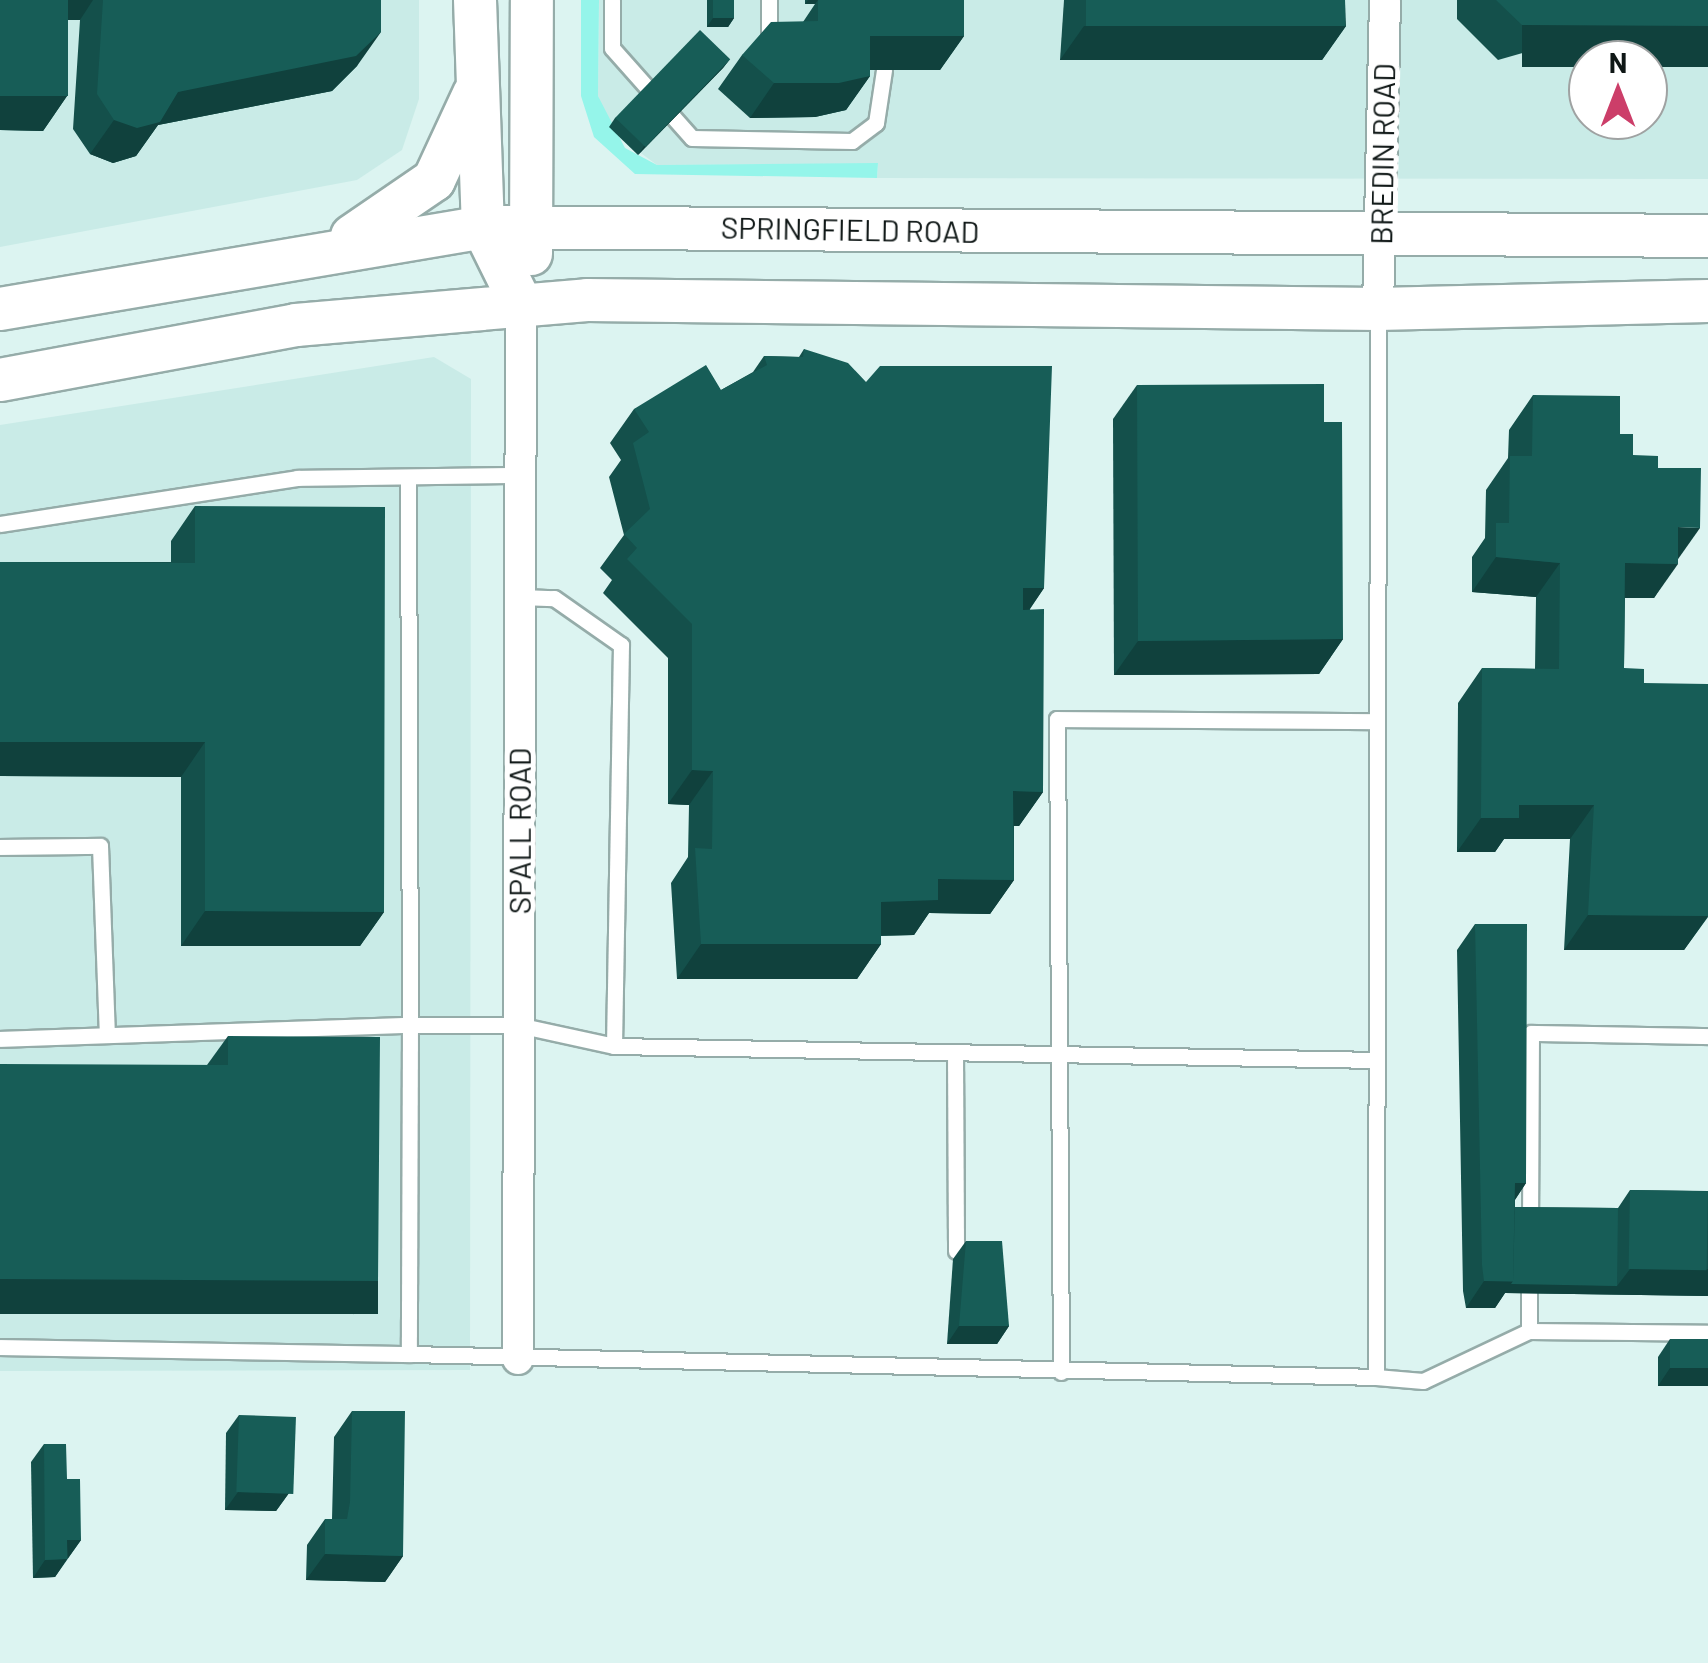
<!DOCTYPE html>
<html>
<head>
<meta charset="utf-8">
<style>
	body { margin:0 }
	#map { position:relative; width:1708px; height:1663px; overflow:hidden; background:#dcf4f1; font-family:Barlow,sans-serif }
	div>[style] { position:absolute }
	[style*='--x'] { left:calc(var(--x)*1px); top:calc(var(--y)*1px); width:calc(var(--w)*1px); rotate:calc(var(--a)*1deg) }
	.built>* { inset:0; background:#c9ebe7 }
	.green>* { inset:0; background:#95f5ea }
	.roads { filter:drop-shadow(2px 0 #95aca9) drop-shadow(-2px 0 #95aca9) drop-shadow(0 2px #95aca9) drop-shadow(0 -2px #95aca9) }
	.lane>* { height:15px; margin:-7.5px; padding:0 7.5px; transform-origin:7.5px; border-radius:7.5px; background:#fff }
	.street>* { height:30px; margin:-15px; padding:0 15px; transform-origin:15px; border-radius:15px; background:#fff }
	.secondary>* { height:42px; margin:-21px; padding:0 21px; transform-origin:21px; border-radius:21px; background:#fff }
	.wall>* { inset:0; background:#14504b }
	.shaded-wall>* { inset:0; background:#10413d; transform-origin:0 0 }
	.building>* { inset:0; background:#175d57; transform-origin:0 0 }
	span { translate:-50% -50%; white-space:nowrap; text-align:center; line-height:1.15; -webkit-text-stroke:10px #fff; paint-order:stroke }
	.street-label { font-size:30px; color:#0f1716 }
	.north { position:absolute; left:1568px; top:40px; width:100px; height:100px; box-sizing:border-box; background:#fff; border:2px solid #9fa2a2; border-radius:50%; rotate:0deg; font-size:28px; font-weight:700; line-height:40px; text-align:center; color:#0f1716 }
	.north::after { content:''; display:block; margin:auto; width:35px; height:45px; background:#cc3e69; clip-path:polygon(50% 0,100% 100%,50% 72%,0 100%) }
</style>
</head>
<body>
<div id="map">
	<div class="built">
		<i style="clip-path:polygon(0 0,419px 0,419px 99px,402px 150px,357px 180px,0 247px)"></i>
		<i style="clip-path:polygon(evenodd,599px 0,1708px 0,1708px 179px,877px 178px,878px 164px,657px 165px,607px 128px,598px 96px,599px 0,1588px 60px,1648px 60px,1648px 120px,1588px 120px,1588px 60px)"></i>
		<i style="clip-path:polygon(434px 357px,471px 379px,470px 1370px,0 1371px,0 425px)"></i>
	</div>
	<div class="green">
		<i style="clip-path:polygon(581px 0,599px 0,598px 96px,625px 148px,657px 165px,878px 163px,877px 178px,635px 174px,594px 137px,581px 96px)"></i>
	</div>
	<div class="roads">
		<div class="lane">
			<i style="--x:612;--y:0;--w:48;--a:90"></i>
			<i style="--x:612;--y:48;--w:120;--a:48.4"></i>
			<i style="--x:692;--y:138;--w:160;--a:1.1"></i>
			<i style="--x:852;--y:141;--w:30;--a:-37"></i>
			<i style="--x:876;--y:123;--w:54;--a:-81.4"></i>
			<i style="--x:769;--y:37;--w:37;--a:-90"></i>
			<i style="--x:408;--y:477;--w:548;--a:89.79"></i>
			<i style="--x:410;--y:1025;--w:108;--a:0"></i>
			<i style="--x:518;--y:1025;--w:98;--a:12.3"></i>
			<i style="--x:614;--y:1046;--w:763;--a:1.05"></i>
			<i style="--x:0;--y:524;--w:301;--a:-8.8"></i>
			<i style="--x:297;--y:478;--w:223;--a:-0.8"></i>
			<i style="--x:520;--y:597;--w:34;--a:2"></i>
			<i style="--x:554;--y:598;--w:82;--a:35"></i>
			<i style="--x:621;--y:645;--w:401;--a:91"></i>
			<i style="--x:0;--y:847;--w:100;--a:-0.6"></i>
			<i style="--x:100;--y:846;--w:189;--a:87.9"></i>
			<i style="--x:0;--y:1039;--w:410;--a:-2"></i>
			<i style="--x:410;--y:1025;--w:329;--a:90.2"></i>
			<i style="--x:409;--y:1354;--w:967;--a:1.36"></i>
			<i style="--x:1376;--y:1377;--w:1064;--a:-89.89"></i>
			<i style="--x:955;--y:1052;--w:199;--a:89.7"></i>
			<i style="--x:1530;--y:1226;--w:193;--a:-89.7"></i>
			<i style="--x:1531;--y:1033;--w:177;--a:1"></i>
			<i style="--x:1529;--y:1331;--w:57;--a:-90"></i>
			<i style="--x:0;--y:1347;--w:409;--a:1"></i>
			<i style="--x:1061;--y:1372;--w:653;--a:-90.35"></i>
			<i style="--x:1057;--y:719;--w:319;--a:0.4"></i>
			<i style="--x:1376;--y:1377;--w:47;--a:4.9"></i>
			<i style="--x:1423;--y:1381;--w:117;--a:-25.3"></i>
			<i style="--x:1529;--y:1331;--w:179;--a:0.6"></i>
		</div>
		<div class="street">
			<i style="--x:1378;--y:309;--w:309;--a:-88.7"></i>
			<i style="--x:518;--y:1359;--w:1055;--a:-89.84"></i>
		</div>
		<div class="secondary">
			<i style="--x:475;--y:0;--w:227;--a:88"></i>
			<i style="--x:483;--y:227;--w:86;--a:63.7"></i>
			<i style="--x:352;--y:236;--w:99;--a:-34.3"></i>
			<i style="--x:434;--y:180;--w:95;--a:-65.1"></i>
			<i style="--x:531;--y:254;--w:254;--a:-89.8"></i>
			<i style="--x:0;--y:309;--w:490;--a:-9.6"></i>
			<i style="--x:483;--y:227;--w:1225;--a:0.42"></i>
			<i style="--x:0;--y:380;--w:301;--a:-10.5"></i>
			<i style="--x:296;--y:325;--w:292;--a:-4.9"></i>
			<i style="--x:587;--y:300;--w:791;--a:0.65"></i>
			<i style="--x:1378;--y:309;--w:330;--a:-1.4"></i>
		</div>
	</div>
	<div class="wall">
		<i style="clip-path:polygon(0 0,381px 0,357px 66px,332px 91px,158px 125px,136px 156px,113px 163px,90px 154px,73px 129px,80px 20px,68px 20px,67px 96px,43px 131px,0 130px)"></i>
		<i style="clip-path:polygon(707px 0,734px 0,734px 18px,728px 27px,707px 27px)"></i>
		<i style="clip-path:polygon(805px 0,964px 0,964px 36px,940px 70px,870px 70px,870px 76px,846px 110px,815px 117px,750px 118px,718px 89px,742px 55px,803px 22px,815px 4px,805px 4px)"></i>
		<i style="clip-path:polygon(1064px 0,1345px 0,1346px 26px,1322px 60px,1060px 60px)"></i>
		<i style="clip-path:polygon(1457px 0,1708px 0,1498px 60px,1457px 19px)"></i>
		<i style="clip-path:polygon(730px 59px,723px 68px,638px 155px,609px 127px,615px 118px)"></i>
		<i style="clip-path:polygon(804px 349px,1044px 588px,1030px 609px,1043px 792px,1019px 826px,1014px 826px,1014px 880px,990px 914px,929px 913px,914px 935px,881px 936px,881px 944px,857px 979px,677px 979px,671px 883px,688px 857px,689px 805px,668px 804px,668px 658px,603px 593px,612px 580px,600px 568px,624px 535px,609px 477px,621px 460px,610px 443px,634px 409px,721px 390px,753px 372px,764px 356px,799px 357px)"></i>
		<i style="clip-path:polygon(1137px 385px,1324px 422px,1343px 639px,1319px 674px,1114px 675px,1113px 419px)"></i>
		<i style="clip-path:polygon(1533px 395px,1620px 434px,1633px 455px,1658px 468px,1678px 560px,1654px 598px,1625px 598px,1624px 668px,1644px 683px,1708px 917px,1684px 950px,1564px 950px,1570px 839px,1504px 839px,1495px 852px,1457px 852px,1458px 703px,1482px 668px,1535px 669px,1536px 597px,1472px 592px,1472px 557px,1485px 538px,1486px 490px,1508px 458px,1509px 430px)"></i>
		<i style="clip-path:polygon(195px 506px,384px 912px,360px 946px,181px 946px,181px 777px,0 776px,0 562px,171px 562px,171px 541px)"></i>
		<i style="clip-path:polygon(1475px 924px,1526px 1183px,1515px 1200px,1515px 1207px,1618px 1208px,1630px 1190px,1708px 1191px,1708px 1296px,1505px 1293px,1495px 1308px,1466px 1308px,1463px 1291px,1457px 950px)"></i>
		<i style="clip-path:polygon(228px 1036px,354px 1315px,207px 1065px)"></i>
		<i style="clip-path:polygon(966px 1241px,1009px 1326px,997px 1344px,947px 1344px,953px 1259px)"></i>
		<i style="clip-path:polygon(1670px 1339px,1708px 1386px,1658px 1386px,1658px 1357px)"></i>
		<i style="clip-path:polygon(352px 1411px,403px 1556px,385px 1582px,306px 1580px,307px 1545px,325px 1519px,332px 1519px,334px 1437px)"></i>
		<i style="clip-path:polygon(239px 1415px,289px 1493px,276px 1511px,225px 1510px,226px 1433px)"></i>
		<i style="clip-path:polygon(44px 1444px,67px 1479px,81px 1540px,55px 1577px,33px 1578px,31px 1462px)"></i>
	</div>
	<div class="shaded-wall">
		<i style="clip-path:polygon(58px 0,93px 0,80px 20px,44px 20px)"></i>
		<i style="clip-path:polygon(808px 0,829px 0,818px 0,815px 4px,805px 4px)"></i>
		<i style="clip-path:polygon(713px 18px,734px 18px,728px 27px,707px 27px)"></i>
		<i style="left:1522px;top:25px;width:186px;height:42px"></i>
		<i style="clip-path:polygon(1084px 26px,1346px 26px,1322px 60px,1060px 60px)"></i>
		<i style="clip-path:polygon(381px 32px,357px 66px,332px 91px,158px 125px,136px 156px,113px 163px,90px 154px,114px 120px,178px 92px)"></i>
		<i style="clip-path:polygon(870px 36px,964px 36px,940px 70px,846px 70px)"></i>
		<i style="clip-path:polygon(730px 59px,723px 68px,638px 155px,644px 146px)"></i>
		<i style="clip-path:polygon(870px 76px,846px 110px,815px 117px,750px 118px,774px 83px)"></i>
		<i style="clip-path:polygon(0 96px,67px 96px,43px 131px,0 130px)"></i>
		<i style="clip-path:polygon(1678px 527px,1700px 528px,1676px 562px)"></i>
		<i style="clip-path:polygon(1496px 557px,1560px 563px,1536px 597px,1472px 592px)"></i>
		<i style="clip-path:polygon(1625px 563px,1678px 564px,1654px 598px,1601px 598px)"></i>
		<i style="clip-path:polygon(1023px 588px,1044px 588px,1020px 623px)"></i>
		<i style="clip-path:polygon(1343px 639px,1319px 674px,1114px 675px,1138px 641px)"></i>
		<i style="clip-path:polygon(0 742px,205px 742px,181px 777px,0 776px)"></i>
		<i style="clip-path:polygon(692px 770px,713px 771px,689px 805px,668px 804px)"></i>
		<i style="clip-path:polygon(1013px 791px,1043px 792px,1019px 826px,989px 825px)"></i>
		<i style="clip-path:polygon(1519px 805px,1594px 805px,1570px 839px,1504px 839px,1495px 852px,1457px 852px,1481px 818px)"></i>
		<i style="clip-path:polygon(938px 879px,1014px 880px,990px 914px,929px 913px,914px 935px,857px 936px,881px 902px)"></i>
		<i style="clip-path:polygon(205px 911px,384px 912px,360px 946px,181px 946px)"></i>
		<i style="clip-path:polygon(1588px 915px,1708px 916px,1684px 950px,1564px 950px)"></i>
		<i style="clip-path:polygon(701px 944px,881px 944px,857px 979px,677px 979px)"></i>
		<i style="clip-path:polygon(1515px 1183px,1526px 1183px,1508px 1210px)"></i>
		<i style="clip-path:polygon(1630px 1269px,1708px 1269px,1708px 1296px,1505px 1293px,1495px 1308px,1466px 1308px,1484px 1281px,1617px 1286px)"></i>
		<i style="left:0;top:1279px;width:378px;height:35px"></i>
		<i style="clip-path:polygon(959px 1326px,1009px 1326px,997px 1344px,947px 1344px)"></i>
		<i style="clip-path:polygon(1670px 1368px,1708px 1368px,1708px 1386px,1658px 1386px)"></i>
		<i style="clip-path:polygon(238px 1492px,289px 1493px,276px 1511px,225px 1510px)"></i>
		<i style="clip-path:polygon(67px 1540px,81px 1540px,68px 1558px)"></i>
		<i style="clip-path:polygon(325px 1554px,403px 1556px,385px 1582px,306px 1580px)"></i>
		<i style="clip-path:polygon(67px 1559px,55px 1577px,33px 1578px,45px 1560px)"></i>
	</div>
	<div class="building">
		<i style="left:0;top:0;width:68px;height:96px"></i>
		<i style="clip-path:polygon(103px 0,381px 0,381px 32px,356px 56px,178px 92px,160px 122px,137px 128px,114px 120px,97px 94px)"></i>
		<i style="left:713px;top:0;width:21px;height:18px"></i>
		<i style="clip-path:polygon(818px 0,964px 0,964px 36px,870px 36px,870px 76px,839px 83px,774px 83px,742px 55px,771px 22px,818px 21px)"></i>
		<i style="left:1086px;top:0;width:259px;height:26px"></i>
		<i style="clip-path:polygon(1496px 0,1708px 0,1708px 26px,1522px 25px)"></i>
		<i style="left:700px;top:30px;width:42px;height:122px;rotate:44deg"></i>
		<i style="clip-path:polygon(804px 349px,848px 363px,866px 382px,880px 366px,1052px 366px,1044px 588px,1023px 588px,1023px 610px,1044px 609px,1043px 792px,1013px 791px,1014px 880px,938px 879px,938px 900px,881px 902px,881px 944px,701px 944px,695px 848px,712px 849px,713px 771px,692px 770px,692px 624px,627px 559px,637px 548px,624px 534px,650px 509px,633px 443px,649px 432px,634px 409px,706px 365px,721px 390px,767px 365px,764px 356px,803px 357px)"></i>
		<i style="clip-path:polygon(1324px 384px,1324px 422px,1342px 422px,1343px 639px,1138px 641px,1137px 385px)"></i>
		<i style="clip-path:polygon(1533px 395px,1620px 396px,1620px 434px,1633px 434px,1633px 455px,1658px 456px,1658px 468px,1701px 468px,1700px 528px,1678px 527px,1678px 564px,1625px 563px,1624px 668px,1644px 669px,1644px 683px,1708px 684px,1708px 916px,1588px 915px,1594px 805px,1519px 805px,1519px 818px,1481px 818px,1482px 668px,1559px 669px,1560px 563px,1496px 557px,1496px 523px,1509px 523px,1510px 456px,1532px 456px)"></i>
		<i style="clip-path:polygon(195px 506px,385px 507px,384px 912px,205px 911px,205px 742px,0 742px,0 562px,195px 563px)"></i>
		<i style="clip-path:polygon(1475px 924px,1527px 924px,1526px 1183px,1515px 1183px,1513px 1281px,1484px 1281px,1482px 1265px)"></i>
		<i style="clip-path:polygon(228px 1036px,380px 1037px,378px 1281px,0 1279px,0 1064px,228px 1065px)"></i>
		<i style="left:1630px;top:1190px;width:78px;height:79px;rotate:1deg"></i>
		<i style="clip-path:polygon(1515px 1207px,1618px 1208px,1617px 1286px,1511px 1284px,1513px 1281px)"></i>
		<i style="clip-path:polygon(966px 1241px,1002px 1241px,1009px 1326px,959px 1326px)"></i>
		<i style="left:1670px;top:1339px;width:38px;height:29px"></i>
		<i style="clip-path:polygon(352px 1411px,405px 1411px,403px 1556px,325px 1554px,325px 1519px,347px 1519px,350px 1502px)"></i>
		<i style="left:239px;top:1415px;width:57px;height:77px;rotate:2deg"></i>
		<i style="clip-path:polygon(44px 1444px,66px 1444px,67px 1479px,80px 1479px,81px 1540px,67px 1540px,67px 1559px,45px 1560px)"></i>
	</div>
	<div class="street-label">
		<span style="left:1382px;top:154px;rotate:-89deg">BREDIN ROAD</span>
		<span style="left:850px;top:229px;rotate:1deg">SPRINGFIELD ROAD</span>
		<span style="left:519px;top:831px;rotate:-90deg">SPALL ROAD</span>
	</div>
	<div class="north">N</div>
</div>
</body>
</html>
